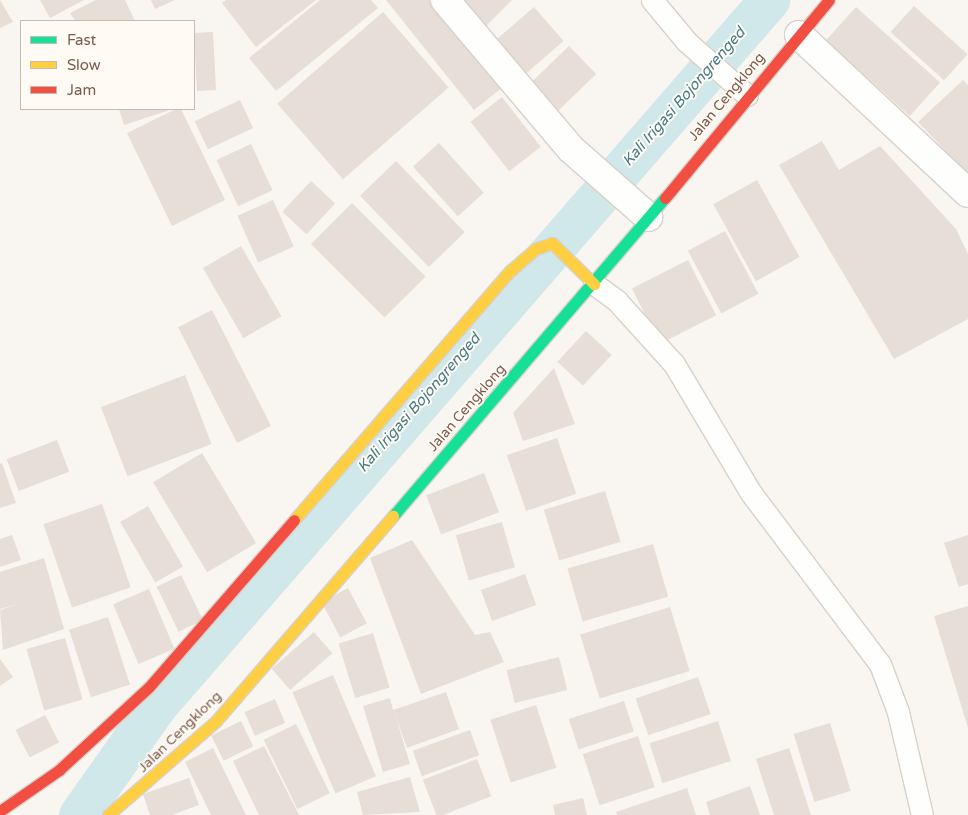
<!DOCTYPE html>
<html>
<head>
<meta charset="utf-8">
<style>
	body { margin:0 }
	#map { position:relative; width:968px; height:815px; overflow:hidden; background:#f9f5f0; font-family:"Varela Round",sans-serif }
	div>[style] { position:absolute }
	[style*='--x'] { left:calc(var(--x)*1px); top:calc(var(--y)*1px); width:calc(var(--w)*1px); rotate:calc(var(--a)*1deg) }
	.canal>* { height:41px; margin:-20.5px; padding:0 20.5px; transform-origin:20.5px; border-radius:20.5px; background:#d0e8ea }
	.building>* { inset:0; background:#e6ded7; transform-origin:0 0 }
	.roads { filter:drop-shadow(1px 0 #d7d1cb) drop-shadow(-1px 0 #d7d1cb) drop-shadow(0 1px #d7d1cb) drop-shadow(0 -1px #d7d1cb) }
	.lane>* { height:21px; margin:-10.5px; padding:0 10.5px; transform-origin:10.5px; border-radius:10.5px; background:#fefefd }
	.street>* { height:28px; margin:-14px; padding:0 14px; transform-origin:14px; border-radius:14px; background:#fefefd }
	.fast>* { height:11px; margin:-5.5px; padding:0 5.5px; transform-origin:5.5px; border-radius:5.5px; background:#16e098 }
	.slow>* { height:11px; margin:-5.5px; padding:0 5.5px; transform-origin:5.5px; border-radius:5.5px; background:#ffcf43 }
	.jam>* { height:11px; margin:-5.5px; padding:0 5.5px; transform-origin:5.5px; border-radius:5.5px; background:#f24e42 }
	span { translate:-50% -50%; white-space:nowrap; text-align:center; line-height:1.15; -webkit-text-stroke:4px #fffaf3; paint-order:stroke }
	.street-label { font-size:14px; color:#7a5c4d }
	.water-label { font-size:15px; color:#437c86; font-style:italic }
	.legend { position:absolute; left:20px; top:20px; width:175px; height:90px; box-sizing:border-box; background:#fffaf3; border:1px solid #cabbb1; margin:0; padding:6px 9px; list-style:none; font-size:15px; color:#7a5c4d }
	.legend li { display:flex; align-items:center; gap:10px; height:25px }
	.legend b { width:25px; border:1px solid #cabbb1 }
</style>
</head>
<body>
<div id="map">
	<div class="canal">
		<i style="--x:79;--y:815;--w:135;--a:-54.7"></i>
		<i style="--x:157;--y:705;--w:934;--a:-49.04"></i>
	</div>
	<div class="building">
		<i style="clip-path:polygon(0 0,13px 22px,0 28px)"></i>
		<i style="clip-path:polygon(40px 0,84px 0,50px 18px)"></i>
		<i style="clip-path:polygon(96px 0,125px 0,135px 21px,75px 21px,70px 13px)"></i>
		<i style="clip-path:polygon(151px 0,175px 0,155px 9px)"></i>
		<i style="clip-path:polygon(226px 0,316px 0,256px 47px,222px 3px)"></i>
		<i style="clip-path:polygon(320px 0,371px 0,378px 8px,276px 91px,249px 58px)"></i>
		<i style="clip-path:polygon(386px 0,433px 0,503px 87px,474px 110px)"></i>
		<i style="clip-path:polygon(464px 0,512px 0,482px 30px,459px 6px)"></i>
		<i style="left:914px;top:6px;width:72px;height:35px;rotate:42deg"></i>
		<i style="left:534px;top:7px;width:45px;height:52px;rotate:49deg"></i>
		<i style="left:856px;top:7px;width:113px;height:45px;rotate:42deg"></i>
		<i style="left:383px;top:12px;width:100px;height:140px;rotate:49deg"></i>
		<i style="left:213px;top:32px;width:58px;height:19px;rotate:87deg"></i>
		<i style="left:569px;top:46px;width:39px;height:52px;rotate:46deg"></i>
		<i style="clip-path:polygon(963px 80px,968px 85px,968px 174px,918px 122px)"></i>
		<i style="left:502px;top:97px;width:63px;height:40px;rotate:52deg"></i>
		<i style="left:240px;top:100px;width:31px;height:50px;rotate:65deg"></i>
		<i style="clip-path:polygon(119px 109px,173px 109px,124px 125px)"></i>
		<i style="clip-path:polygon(176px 109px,181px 109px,225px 200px,172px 226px,127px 133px)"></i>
		<i style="clip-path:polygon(822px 141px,839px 170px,880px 146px,956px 229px,968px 254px,968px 319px,894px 359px,779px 165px)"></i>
		<i style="left:439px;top:143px;width:67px;height:35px;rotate:48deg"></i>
		<i style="left:251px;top:144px;width:51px;height:38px;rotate:65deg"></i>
		<i style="left:396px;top:161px;width:99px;height:50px;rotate:46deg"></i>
		<i style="left:757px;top:180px;width:88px;height:50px;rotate:61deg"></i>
		<i style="left:311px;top:181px;width:33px;height:42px;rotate:43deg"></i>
		<i style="left:273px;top:200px;width:51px;height:39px;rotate:66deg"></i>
		<i style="left:352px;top:203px;width:104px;height:58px;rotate:45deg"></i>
		<i style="left:725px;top:231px;width:71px;height:42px;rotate:62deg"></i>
		<i style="left:241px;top:246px;width:81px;height:44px;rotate:60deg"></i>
		<i style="left:688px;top:260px;width:62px;height:63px;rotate:63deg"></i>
		<i style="left:212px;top:310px;width:130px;height:38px;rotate:63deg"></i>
		<i style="left:586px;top:331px;width:35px;height:42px;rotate:43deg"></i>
		<i style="clip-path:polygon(554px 368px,575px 424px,523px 441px,513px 413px)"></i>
		<i style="left:185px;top:375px;width:74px;height:90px;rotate:69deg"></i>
		<i style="left:557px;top:438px;width:59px;height:53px;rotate:71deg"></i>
		<i style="left:57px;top:440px;width:34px;height:54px;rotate:69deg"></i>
		<i style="left:202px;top:453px;width:105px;height:57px;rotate:59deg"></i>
		<i style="clip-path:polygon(2px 463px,16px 503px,0 508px,0 464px)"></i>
		<i style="left:484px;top:473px;width:42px;height:62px;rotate:69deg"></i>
		<i style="left:605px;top:491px;width:53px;height:64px;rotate:73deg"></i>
		<i style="left:102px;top:504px;width:88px;height:62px;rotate:71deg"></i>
		<i style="left:148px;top:506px;width:70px;height:32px;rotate:60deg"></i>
		<i style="left:502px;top:522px;width:47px;height:48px;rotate:74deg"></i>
		<i style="clip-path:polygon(12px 535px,21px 560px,0 567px,0 539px)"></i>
		<i style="clip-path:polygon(968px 535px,968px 584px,959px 587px,944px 543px)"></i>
		<i style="clip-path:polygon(412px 540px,475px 635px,490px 632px,504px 662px,421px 694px,370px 558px)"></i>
		<i style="left:653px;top:544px;width:55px;height:89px;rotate:74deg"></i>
		<i style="clip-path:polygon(44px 558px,64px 629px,3px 650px,0 610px,21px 603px,0 609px,0 572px)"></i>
		<i style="left:525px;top:574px;width:33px;height:47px;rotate:70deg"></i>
		<i style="left:181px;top:575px;width:50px;height:27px;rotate:64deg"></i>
		<i style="left:348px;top:588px;width:40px;height:30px;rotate:62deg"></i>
		<i style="left:149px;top:589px;width:65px;height:39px;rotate:67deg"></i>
		<i style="clip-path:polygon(968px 606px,968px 728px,934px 616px)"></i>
		<i style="left:670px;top:607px;width:67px;height:94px;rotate:73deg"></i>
		<i style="left:108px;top:617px;width:71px;height:41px;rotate:72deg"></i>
		<i style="left:314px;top:632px;width:28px;height:56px;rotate:49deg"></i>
		<i style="left:373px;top:633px;width:57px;height:36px;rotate:73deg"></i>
		<i style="left:65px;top:638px;width:64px;height:40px;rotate:74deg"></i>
		<i style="left:559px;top:657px;width:34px;height:54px;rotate:76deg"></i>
		<i style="clip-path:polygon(0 659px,13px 677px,0 686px)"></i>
		<i style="left:333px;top:675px;width:110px;height:44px;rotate:67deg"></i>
		<i style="left:698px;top:677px;width:39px;height:66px;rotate:71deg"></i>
		<i style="clip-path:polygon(446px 692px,459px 729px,407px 748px,395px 714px,410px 764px,383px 772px,363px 706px,390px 698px,393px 710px)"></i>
		<i style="left:275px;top:699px;width:26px;height:33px;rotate:67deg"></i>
		<i style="left:624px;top:701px;width:32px;height:58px;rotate:72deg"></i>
		<i style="left:536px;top:705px;width:66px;height:48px;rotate:72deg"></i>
		<i style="left:45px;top:715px;width:31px;height:33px;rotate:63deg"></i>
		<i style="left:241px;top:721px;width:28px;height:33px;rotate:64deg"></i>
		<i style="left:718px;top:721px;width:42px;height:72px;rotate:72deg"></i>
		<i style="left:830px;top:723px;width:71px;height:38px;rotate:73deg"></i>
		<i style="left:296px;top:724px;width:77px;height:36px;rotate:64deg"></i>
		<i style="left:470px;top:730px;width:27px;height:61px;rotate:70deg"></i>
		<i style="left:638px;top:736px;width:54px;height:58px;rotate:72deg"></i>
		<i style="clip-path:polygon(264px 746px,299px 815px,259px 815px,233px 761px)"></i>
		<i style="clip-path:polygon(213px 748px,246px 815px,211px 815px,185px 762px)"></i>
		<i style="clip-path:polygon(789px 748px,811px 815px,774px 815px,756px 759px)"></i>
		<i style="left:477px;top:759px;width:40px;height:58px;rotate:69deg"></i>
		<i style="clip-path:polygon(410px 777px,420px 812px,363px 815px,357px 792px)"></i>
		<i style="clip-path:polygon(189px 778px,199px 805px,172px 815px,150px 815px,143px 794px)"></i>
		<i style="clip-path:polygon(750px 786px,760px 815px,710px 815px,706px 802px)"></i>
		<i style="clip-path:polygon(687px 788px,696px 815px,617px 815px,616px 812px)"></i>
		<i style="clip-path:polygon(583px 798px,587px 815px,555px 815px,553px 805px)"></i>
	</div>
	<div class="roads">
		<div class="lane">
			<i style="--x:652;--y:0;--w:55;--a:50.2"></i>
			<i style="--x:687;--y:42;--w:80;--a:41.5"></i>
			<i style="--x:594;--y:284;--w:29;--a:36"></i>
			<i style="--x:617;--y:301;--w:85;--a:47.9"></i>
			<i style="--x:674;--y:364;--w:150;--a:59.2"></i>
			<i style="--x:751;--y:493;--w:214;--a:53"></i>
			<i style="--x:880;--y:664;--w:51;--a:69.4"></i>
			<i style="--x:898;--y:712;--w:106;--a:76.9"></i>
		</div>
		<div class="street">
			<i style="--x:445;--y:0;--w:195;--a:49.8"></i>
			<i style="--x:571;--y:149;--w:103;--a:41.4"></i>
			<i style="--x:799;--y:35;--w:231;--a:43.1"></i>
		</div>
		<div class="fast">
			<i style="--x:393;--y:516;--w:418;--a:-49.5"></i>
		</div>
		<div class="slow">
			<i style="--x:294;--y:520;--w:330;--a:-49.1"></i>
			<i style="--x:510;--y:271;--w:33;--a:-41"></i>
			<i style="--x:535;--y:249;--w:18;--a:-19"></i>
			<i style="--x:552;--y:243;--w:59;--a:44.3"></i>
			<i style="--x:108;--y:815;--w:143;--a:-41"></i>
			<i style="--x:216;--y:721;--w:271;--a:-49.2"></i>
		</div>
		<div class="jam">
			<i style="--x:665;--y:198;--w:257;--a:-50.4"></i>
			<i style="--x:0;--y:811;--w:72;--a:-34.8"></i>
			<i style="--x:59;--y:770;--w:122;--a:-42.7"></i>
			<i style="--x:149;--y:687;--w:221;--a:-49"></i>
		</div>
	</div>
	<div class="street-label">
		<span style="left:727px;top:97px;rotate:-50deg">Jalan Cengklong</span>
		<span style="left:467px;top:408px;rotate:-49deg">Jalan Cengklong</span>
		<span style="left:180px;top:732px;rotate:-44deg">Jalan Cengklong</span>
	</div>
	<div class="water-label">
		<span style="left:684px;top:97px;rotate:-49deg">Kali Irigasi Bojongrenged</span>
		<span style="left:419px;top:403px;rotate:-49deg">Kali Irigasi Bojongrenged</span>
	</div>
	<ul class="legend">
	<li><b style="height:6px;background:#16e098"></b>Fast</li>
	<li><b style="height:6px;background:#ffcf43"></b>Slow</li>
	<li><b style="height:6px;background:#f24e42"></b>Jam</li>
	</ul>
</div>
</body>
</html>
